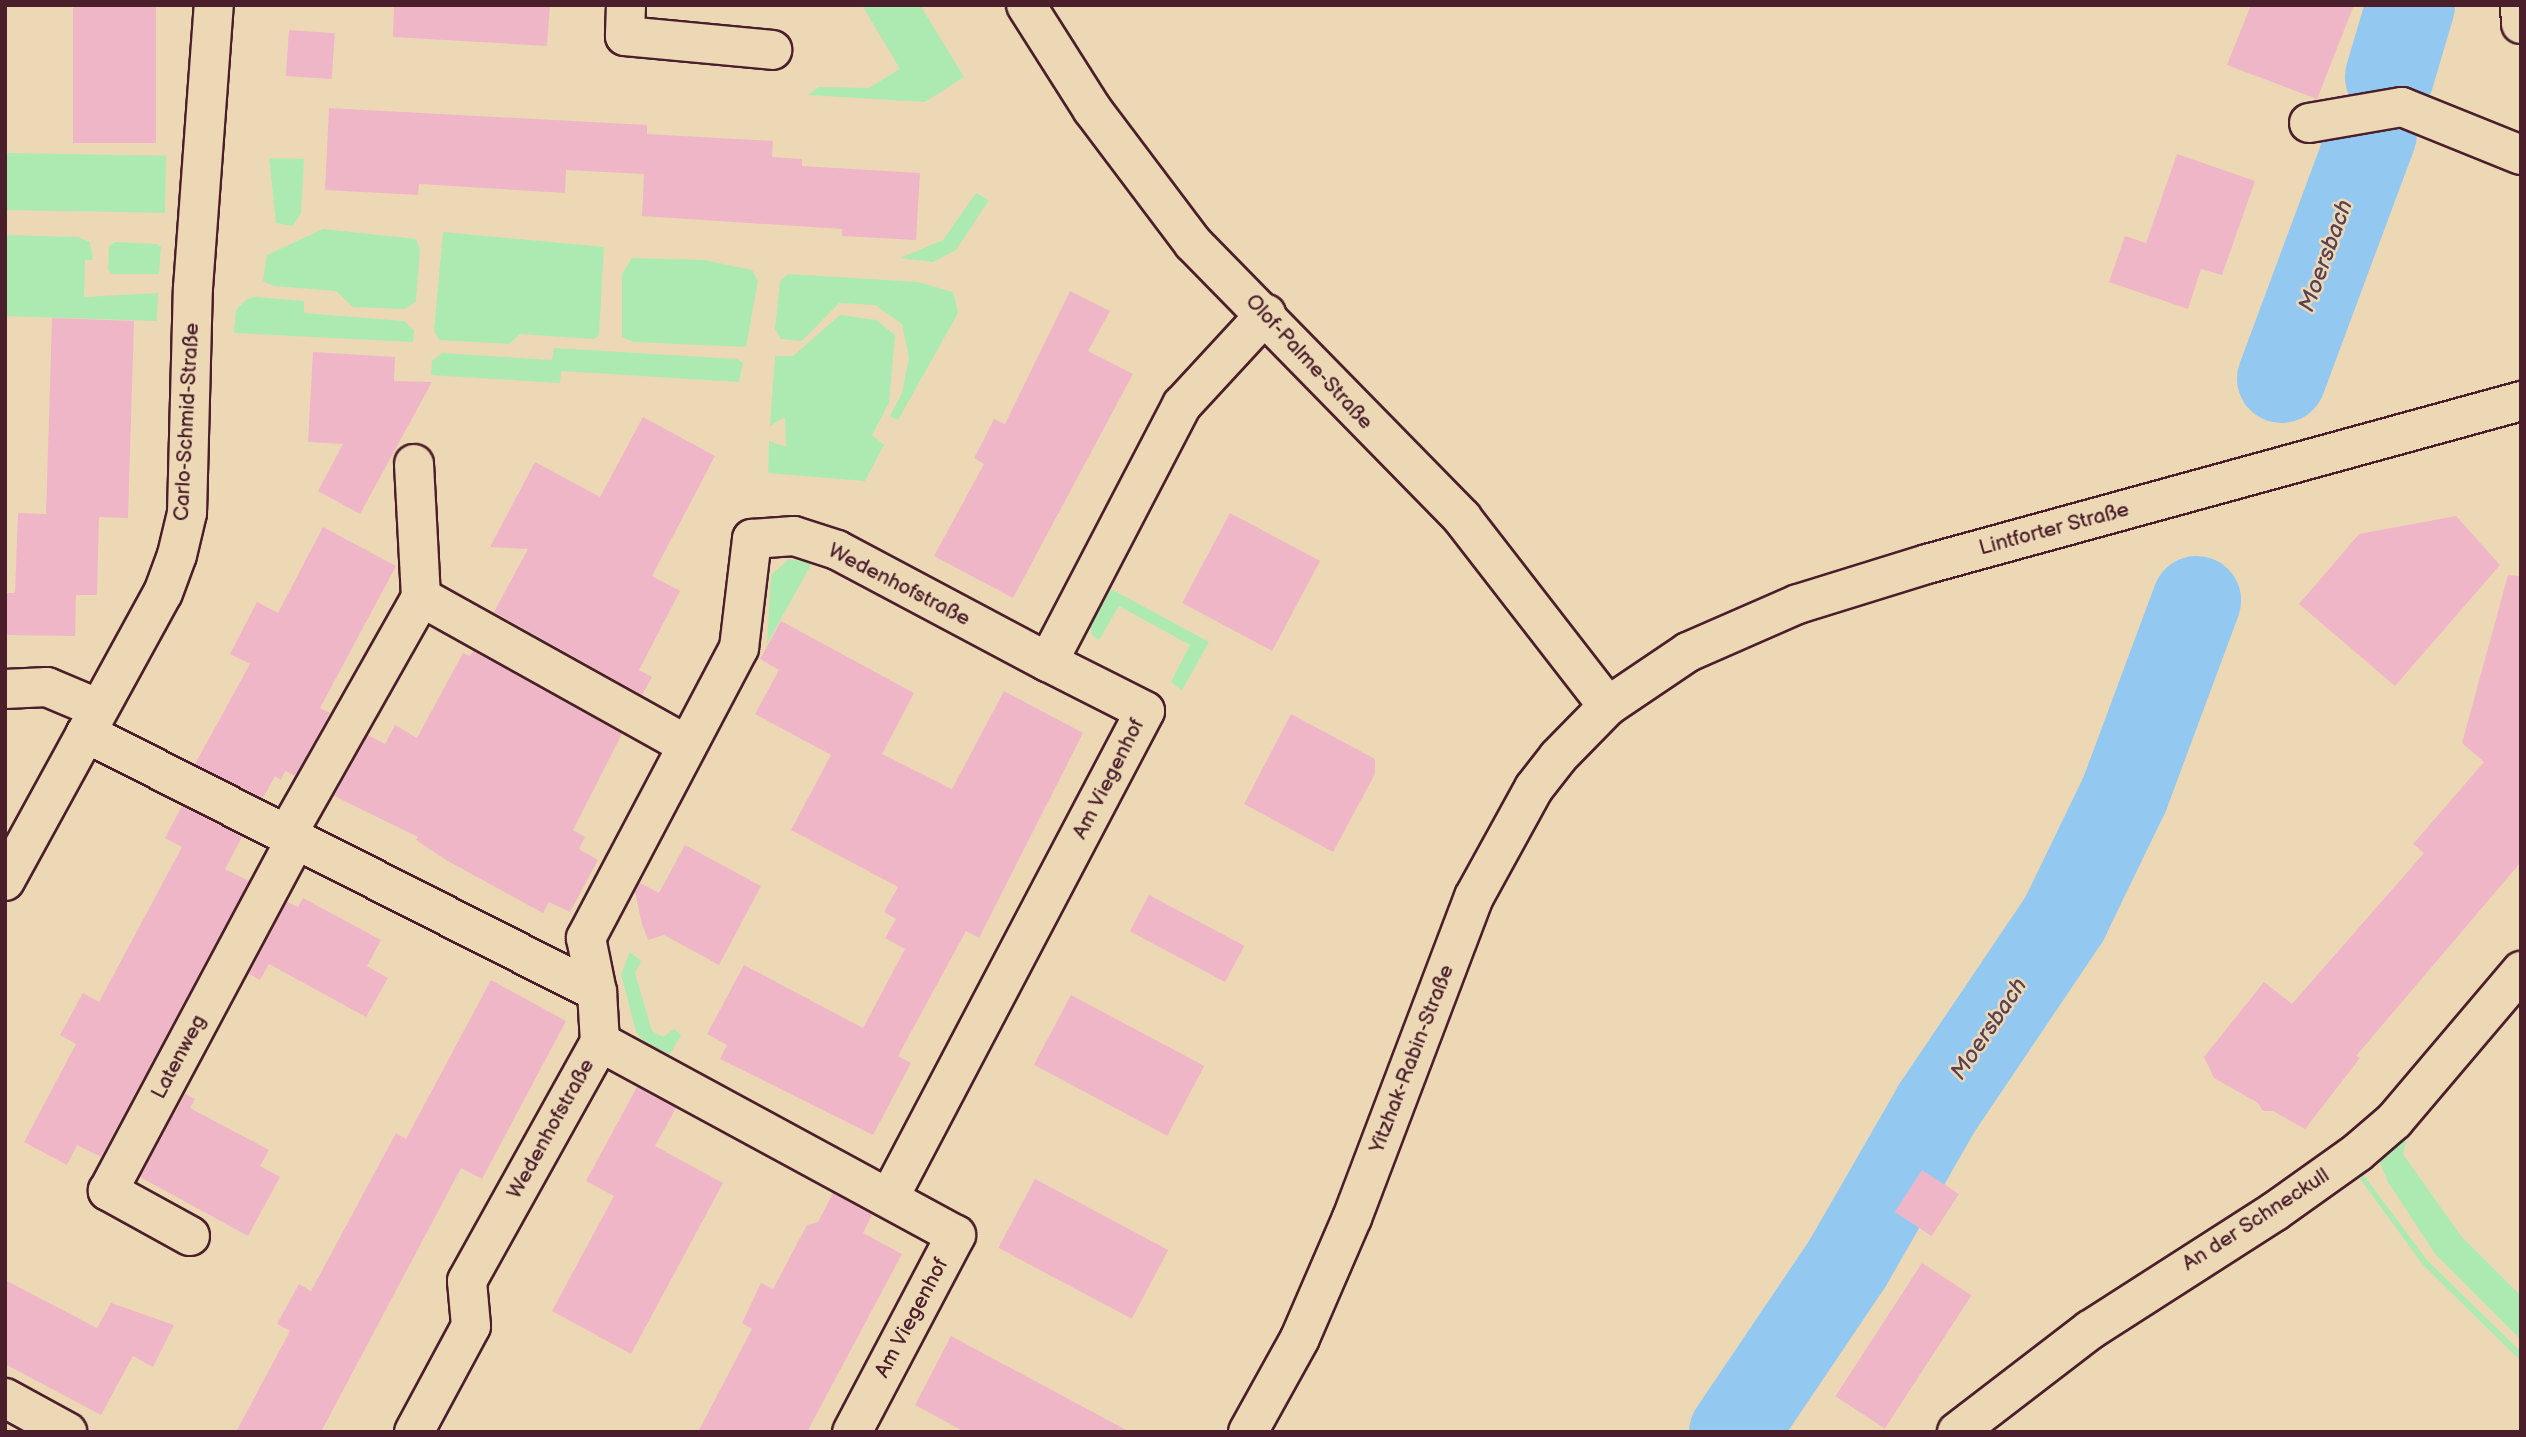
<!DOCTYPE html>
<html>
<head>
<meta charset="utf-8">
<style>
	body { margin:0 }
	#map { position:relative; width:2526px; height:1437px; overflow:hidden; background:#edd8b6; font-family:"Balsamiq Sans",sans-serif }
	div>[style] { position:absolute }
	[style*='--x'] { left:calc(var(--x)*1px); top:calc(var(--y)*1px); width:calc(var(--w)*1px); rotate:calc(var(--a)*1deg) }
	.green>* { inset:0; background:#aceab1; transform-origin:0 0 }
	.river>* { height:89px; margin:-44.5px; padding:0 44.5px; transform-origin:44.5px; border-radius:44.5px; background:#93c9f1 }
	.building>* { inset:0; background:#efb6c7; transform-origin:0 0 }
	.roads { filter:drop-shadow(2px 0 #4a1f2b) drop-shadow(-2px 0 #4a1f2b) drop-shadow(0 2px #4a1f2b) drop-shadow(0 -2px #4a1f2b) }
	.street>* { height:38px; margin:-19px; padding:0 19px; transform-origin:19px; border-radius:19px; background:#edd8b6 }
	.secondary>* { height:38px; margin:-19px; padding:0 19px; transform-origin:19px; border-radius:19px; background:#edd8b6 }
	span { translate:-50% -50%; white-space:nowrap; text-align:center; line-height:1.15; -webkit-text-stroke:5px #edd8b6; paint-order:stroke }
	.street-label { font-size:21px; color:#4a1f2b }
	.water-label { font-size:23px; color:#594153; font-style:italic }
	.frame { position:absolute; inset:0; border:7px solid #4a1f2b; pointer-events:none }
</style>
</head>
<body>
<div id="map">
	<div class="green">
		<i style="clip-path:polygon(862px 5px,920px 5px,964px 77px,925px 102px,808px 95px,818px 87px,869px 88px,900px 69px)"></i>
		<i style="left:5px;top:153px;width:161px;height:57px;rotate:1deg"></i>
		<i style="clip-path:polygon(269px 158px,304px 159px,301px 213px,293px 226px,276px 223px)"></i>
		<i style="clip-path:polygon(976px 193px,989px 200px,956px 250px,933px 262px,900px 258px,943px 240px)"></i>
		<i style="clip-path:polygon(323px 229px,416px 239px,420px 249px,416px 301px,406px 309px,353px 307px,336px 291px,273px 286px,263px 281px,267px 255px)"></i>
		<i style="clip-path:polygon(443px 232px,604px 247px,599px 335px,594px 339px,520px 334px,509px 344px,439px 340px,434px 331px)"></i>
		<i style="clip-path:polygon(5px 235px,78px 237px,90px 242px,93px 260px,85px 260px,84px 297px,158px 293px,157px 321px,5px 316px)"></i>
		<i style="clip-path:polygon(115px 242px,157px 244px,161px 247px,159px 274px,112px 274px,108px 270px,109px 246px)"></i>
		<i style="clip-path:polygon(632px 258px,704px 260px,752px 270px,758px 281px,746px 347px,633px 342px,622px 337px,622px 274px)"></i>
		<i style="clip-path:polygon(788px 274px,918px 282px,953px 292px,958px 313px,898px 420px,890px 416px,902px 393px,909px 358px,902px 324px,875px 305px,839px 303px,802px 341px,781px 339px,775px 329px,780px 281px)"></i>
		<i style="clip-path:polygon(256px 297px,304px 301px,304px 313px,404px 321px,414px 330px,413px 342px,234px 333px,236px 310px,247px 299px)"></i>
		<i style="clip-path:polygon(840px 315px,876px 320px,895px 335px,889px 403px,872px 435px,884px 445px,865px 481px,768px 473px,769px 441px,786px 447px,785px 417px,770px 426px,775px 356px,793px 356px)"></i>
		<i style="clip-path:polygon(554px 348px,737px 359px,743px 363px,739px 382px,561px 371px,560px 383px,431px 375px,432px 361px,442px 353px,552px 360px)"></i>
		<i style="clip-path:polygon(789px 559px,812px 563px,767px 644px,771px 575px)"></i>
		<i style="clip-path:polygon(1111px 589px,1209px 642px,1182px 690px,1171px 682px,1190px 645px,1119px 606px,1099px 640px,1092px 635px,1090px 627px)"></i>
		<i style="clip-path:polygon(630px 952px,641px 961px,635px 973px,652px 1031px,663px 1037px,674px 1029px,681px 1035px,670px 1054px,644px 1042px,636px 1032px,621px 974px)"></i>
		<i style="clip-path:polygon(2407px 1137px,2403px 1154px,2461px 1236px,2521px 1296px,2521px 1340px,2435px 1254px,2388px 1182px,2379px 1160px)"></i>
		<i style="clip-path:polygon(2362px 1173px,2427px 1260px,2521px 1352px,2521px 1361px,2423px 1265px,2358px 1176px)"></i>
	</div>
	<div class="river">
		<i style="--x:2389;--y:76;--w:74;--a:-73.5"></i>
		<i style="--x:2281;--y:378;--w:261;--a:-69.6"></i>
		<i style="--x:1733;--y:1432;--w:204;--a:-56"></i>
		<i style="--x:1847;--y:1263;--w:179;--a:-60.1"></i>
		<i style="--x:1936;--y:1108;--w:229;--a:-56"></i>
		<i style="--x:2064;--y:918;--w:138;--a:-64.2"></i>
		<i style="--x:2124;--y:794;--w:207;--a:-69.6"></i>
	</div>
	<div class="building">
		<i style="left:73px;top:5px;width:83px;height:138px"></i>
		<i style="clip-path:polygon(394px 5px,550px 5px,547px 46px,393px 37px)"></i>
		<i style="clip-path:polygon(2251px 5px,2354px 5px,2317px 99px,2227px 65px)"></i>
		<i style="left:289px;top:30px;width:46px;height:46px;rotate:4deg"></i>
		<i style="clip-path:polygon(329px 108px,647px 125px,647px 134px,773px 141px,772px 157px,802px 159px,802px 166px,920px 173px,916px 240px,842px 236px,842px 229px,642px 216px,644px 174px,566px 170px,565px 193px,419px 184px,418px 195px,325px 190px)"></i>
		<i style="clip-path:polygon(2177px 154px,2255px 181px,2222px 275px,2201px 269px,2188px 309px,2109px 282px,2125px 236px,2146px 243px)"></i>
		<i style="clip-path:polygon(1070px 291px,1110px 311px,1088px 351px,1133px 374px,1013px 598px,934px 556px,984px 464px,974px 458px,984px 439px,994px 419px,1005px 424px)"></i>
		<i style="clip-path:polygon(52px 318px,134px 321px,128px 518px,99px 517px,97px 595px,76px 595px,75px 636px,5px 635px,5px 593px,15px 593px,18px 513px,46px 514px)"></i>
		<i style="clip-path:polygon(313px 352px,395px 357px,394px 381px,432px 382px,360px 514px,318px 491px,343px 444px,308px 442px)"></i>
		<i style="clip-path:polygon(643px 417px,715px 456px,652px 576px,680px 591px,639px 670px,652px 677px,642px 695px,494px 612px,528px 549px,490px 547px,535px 462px,600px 497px)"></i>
		<i style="left:1230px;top:513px;width:102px;height:102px;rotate:28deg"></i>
		<i style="clip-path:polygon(2456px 516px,2500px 565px,2395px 686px,2299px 604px,2359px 534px)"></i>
		<i style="clip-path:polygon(323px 527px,396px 566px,320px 708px,330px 713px,295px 776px,285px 771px,281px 780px,275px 776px,263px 798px,195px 764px,250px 664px,230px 654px,257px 602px,278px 613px)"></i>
		<i style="clip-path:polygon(2508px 575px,2521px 576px,2521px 862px,2356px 1056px,2360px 1058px,2305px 1129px,2273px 1111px,2263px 1111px,2258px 1103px,2214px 1078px,2204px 1057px,2264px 982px,2292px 1004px,2424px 853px,2413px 844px,2484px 762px,2462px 743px)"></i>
		<i style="clip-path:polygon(781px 621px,914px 693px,882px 754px,952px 789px,1004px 691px,1083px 733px,979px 938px,966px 931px,898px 1056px,911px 1063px,873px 1135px,720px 1059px,727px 1045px,707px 1034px,744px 965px,863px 1028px,905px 949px,885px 938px,896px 919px,884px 912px,898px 887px,791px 830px,831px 755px,755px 714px,779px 670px,760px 659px)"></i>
		<i style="clip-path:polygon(473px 651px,622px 734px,573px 830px,585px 837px,579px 849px,598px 860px,570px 912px,549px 902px,543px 913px,446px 860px,416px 840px,418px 837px,334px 796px,368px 735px,385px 744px,395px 725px,417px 738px,463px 653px,470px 656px)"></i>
		<i style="clip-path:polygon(1291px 714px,1375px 759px,1375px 774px,1333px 852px,1244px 804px)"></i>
		<i style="clip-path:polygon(182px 806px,242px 837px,225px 869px,249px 881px,101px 1157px,77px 1145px,67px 1165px,24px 1142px,76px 1044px,60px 1035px,83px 993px,99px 1002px,182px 847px,165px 838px)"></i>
		<i style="clip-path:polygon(685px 845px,761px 886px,719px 965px,664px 935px,648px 940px,642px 924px,635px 892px,640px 883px,659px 893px)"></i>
		<i style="left:1149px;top:895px;width:108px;height:41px;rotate:28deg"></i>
		<i style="clip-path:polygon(303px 898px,381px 940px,367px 966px,388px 978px,366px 1017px,269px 964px,260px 980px,249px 974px,287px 902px,298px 907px)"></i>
		<i style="clip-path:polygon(491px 980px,566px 1021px,482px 1179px,461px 1168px,321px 1432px,236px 1432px,290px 1331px,277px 1324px,299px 1284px,311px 1291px,396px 1133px,406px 1139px)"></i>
		<i style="left:1071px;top:995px;width:151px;height:79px;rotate:28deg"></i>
		<i style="clip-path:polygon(637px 1087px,676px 1108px,655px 1146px,723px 1183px,631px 1354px,552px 1311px,614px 1196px,586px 1181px)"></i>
		<i style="clip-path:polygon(185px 1094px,195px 1099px,190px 1108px,269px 1150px,260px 1166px,280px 1177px,248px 1236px,140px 1177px)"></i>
		<i style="left:1922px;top:1170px;width:44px;height:50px;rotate:33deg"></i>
		<i style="left:1035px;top:1179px;width:151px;height:78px;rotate:28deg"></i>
		<i style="clip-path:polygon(833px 1193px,872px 1215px,863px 1233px,902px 1254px,807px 1432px,698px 1432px,752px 1329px,742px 1323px,761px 1283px,773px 1289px,807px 1225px,818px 1222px)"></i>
		<i style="left:1922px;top:1263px;width:59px;height:159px;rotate:33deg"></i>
		<i style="clip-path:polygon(5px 1280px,97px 1328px,111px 1303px,174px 1325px,153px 1367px,133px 1356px,101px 1415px,5px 1364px)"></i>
		<i style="clip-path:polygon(951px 1336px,1130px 1432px,965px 1432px,915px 1405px)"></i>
	</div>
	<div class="roads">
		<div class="street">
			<i style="--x:626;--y:5;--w:31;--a:92"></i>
			<i style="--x:625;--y:36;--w:148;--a:5.4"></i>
			<i style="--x:1026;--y:5;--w:123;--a:57.6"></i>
			<i style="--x:1092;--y:109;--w:168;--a:53"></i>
			<i style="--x:1193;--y:243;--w:385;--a:45.6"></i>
			<i style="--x:1462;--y:518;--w:238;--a:52.2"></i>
			<i style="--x:2520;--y:5;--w:19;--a:87"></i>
			<i style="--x:2309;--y:123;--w:94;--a:-9.8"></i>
			<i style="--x:2402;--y:107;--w:128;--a:22"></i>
			<i style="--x:414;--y:464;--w:133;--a:87"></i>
			<i style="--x:421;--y:597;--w:304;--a:29.1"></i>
			<i style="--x:5;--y:689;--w:42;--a:-2.7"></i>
			<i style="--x:47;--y:687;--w:56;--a:22.9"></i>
			<i style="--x:86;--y:733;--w:573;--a:26.88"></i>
			<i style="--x:286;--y:836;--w:274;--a:-60.5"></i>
			<i style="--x:5;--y:881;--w:328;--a:-61.3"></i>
			<i style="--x:163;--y:593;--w:40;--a:-69.8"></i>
			<i style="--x:177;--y:555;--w:43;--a:-76.6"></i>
			<i style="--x:187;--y:513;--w:225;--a:-88.5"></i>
			<i style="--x:193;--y:288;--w:284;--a:-85.8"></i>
			<i style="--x:600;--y:1042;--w:405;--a:28.5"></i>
			<i style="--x:956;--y:1235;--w:223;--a:117.8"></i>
			<i style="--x:889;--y:1198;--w:550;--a:-62.27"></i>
			<i style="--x:1145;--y:711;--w:109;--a:-153.2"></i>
			<i style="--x:1048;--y:662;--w:290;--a:-62.5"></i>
			<i style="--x:1182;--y:405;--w:124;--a:-47.3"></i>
			<i style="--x:190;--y:1236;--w:94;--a:-151.2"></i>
			<i style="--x:108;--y:1191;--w:397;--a:-61.9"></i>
			<i style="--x:5;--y:1398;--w:71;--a:28.7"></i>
			<i style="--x:414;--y:1432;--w:120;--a:-61.7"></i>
			<i style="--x:471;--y:1326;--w:45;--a:-95.1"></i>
			<i style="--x:467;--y:1281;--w:274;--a:-60.9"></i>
			<i style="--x:600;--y:1042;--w:50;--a:-93.4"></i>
			<i style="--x:597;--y:992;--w:55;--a:-101.5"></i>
			<i style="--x:586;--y:938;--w:328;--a:-62.2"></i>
			<i style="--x:739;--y:648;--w:110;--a:-83.2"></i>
			<i style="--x:752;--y:539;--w:42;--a:-4.1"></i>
			<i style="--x:794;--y:536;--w:45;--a:18"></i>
			<i style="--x:837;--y:550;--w:239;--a:28"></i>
			<i style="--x:1957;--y:1432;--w:168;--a:-37.5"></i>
			<i style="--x:2090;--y:1330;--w:219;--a:-32.7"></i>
			<i style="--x:2274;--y:1212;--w:103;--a:-35.5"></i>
			<i style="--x:2358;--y:1152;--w:48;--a:-40.7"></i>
			<i style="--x:2394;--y:1121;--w:197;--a:-49.7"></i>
		</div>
		<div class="secondary">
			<i style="--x:1248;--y:1432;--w:107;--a:-61"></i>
			<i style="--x:1300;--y:1338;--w:131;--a:-66.6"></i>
			<i style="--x:1352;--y:1218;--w:343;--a:-69.2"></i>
			<i style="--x:1474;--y:897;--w:124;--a:-61.2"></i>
			<i style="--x:1534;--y:788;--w:39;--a:-52"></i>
			<i style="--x:1558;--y:757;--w:71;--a:-45.6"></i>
			<i style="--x:1608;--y:706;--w:97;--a:-34"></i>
			<i style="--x:1688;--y:652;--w:120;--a:-23.6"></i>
			<i style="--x:1798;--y:604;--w:135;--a:-17.2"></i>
			<i style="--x:1927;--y:564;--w:616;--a:-15.34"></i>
		</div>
	</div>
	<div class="street-label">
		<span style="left:1309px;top:362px;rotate:47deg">Olof-Palme-Straße</span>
		<span style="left:187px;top:422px;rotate:-87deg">Carlo-Schmid-Straße</span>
		<span style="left:2054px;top:529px;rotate:-15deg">Lintforter Straße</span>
		<span style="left:899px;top:585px;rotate:27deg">Wedenhofstraße</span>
		<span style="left:1109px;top:779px;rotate:-63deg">Am Viegenhof</span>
		<span style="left:179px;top:1057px;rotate:-62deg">Latenweg</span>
		<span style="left:1412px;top:1059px;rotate:-69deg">Yitzhak-Rabin-Straße</span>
		<span style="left:551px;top:1129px;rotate:-61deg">Wedenhofstraße</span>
		<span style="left:2256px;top:1220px;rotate:-33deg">An der Schneckull</span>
		<span style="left:912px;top:1318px;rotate:-62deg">Am Viegenhof</span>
	</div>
	<div class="water-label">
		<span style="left:2326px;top:256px;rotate:-70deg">Moersbach</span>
		<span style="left:1989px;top:1029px;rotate:-56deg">Moersbach</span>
	</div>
	<div class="frame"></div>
</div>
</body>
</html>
